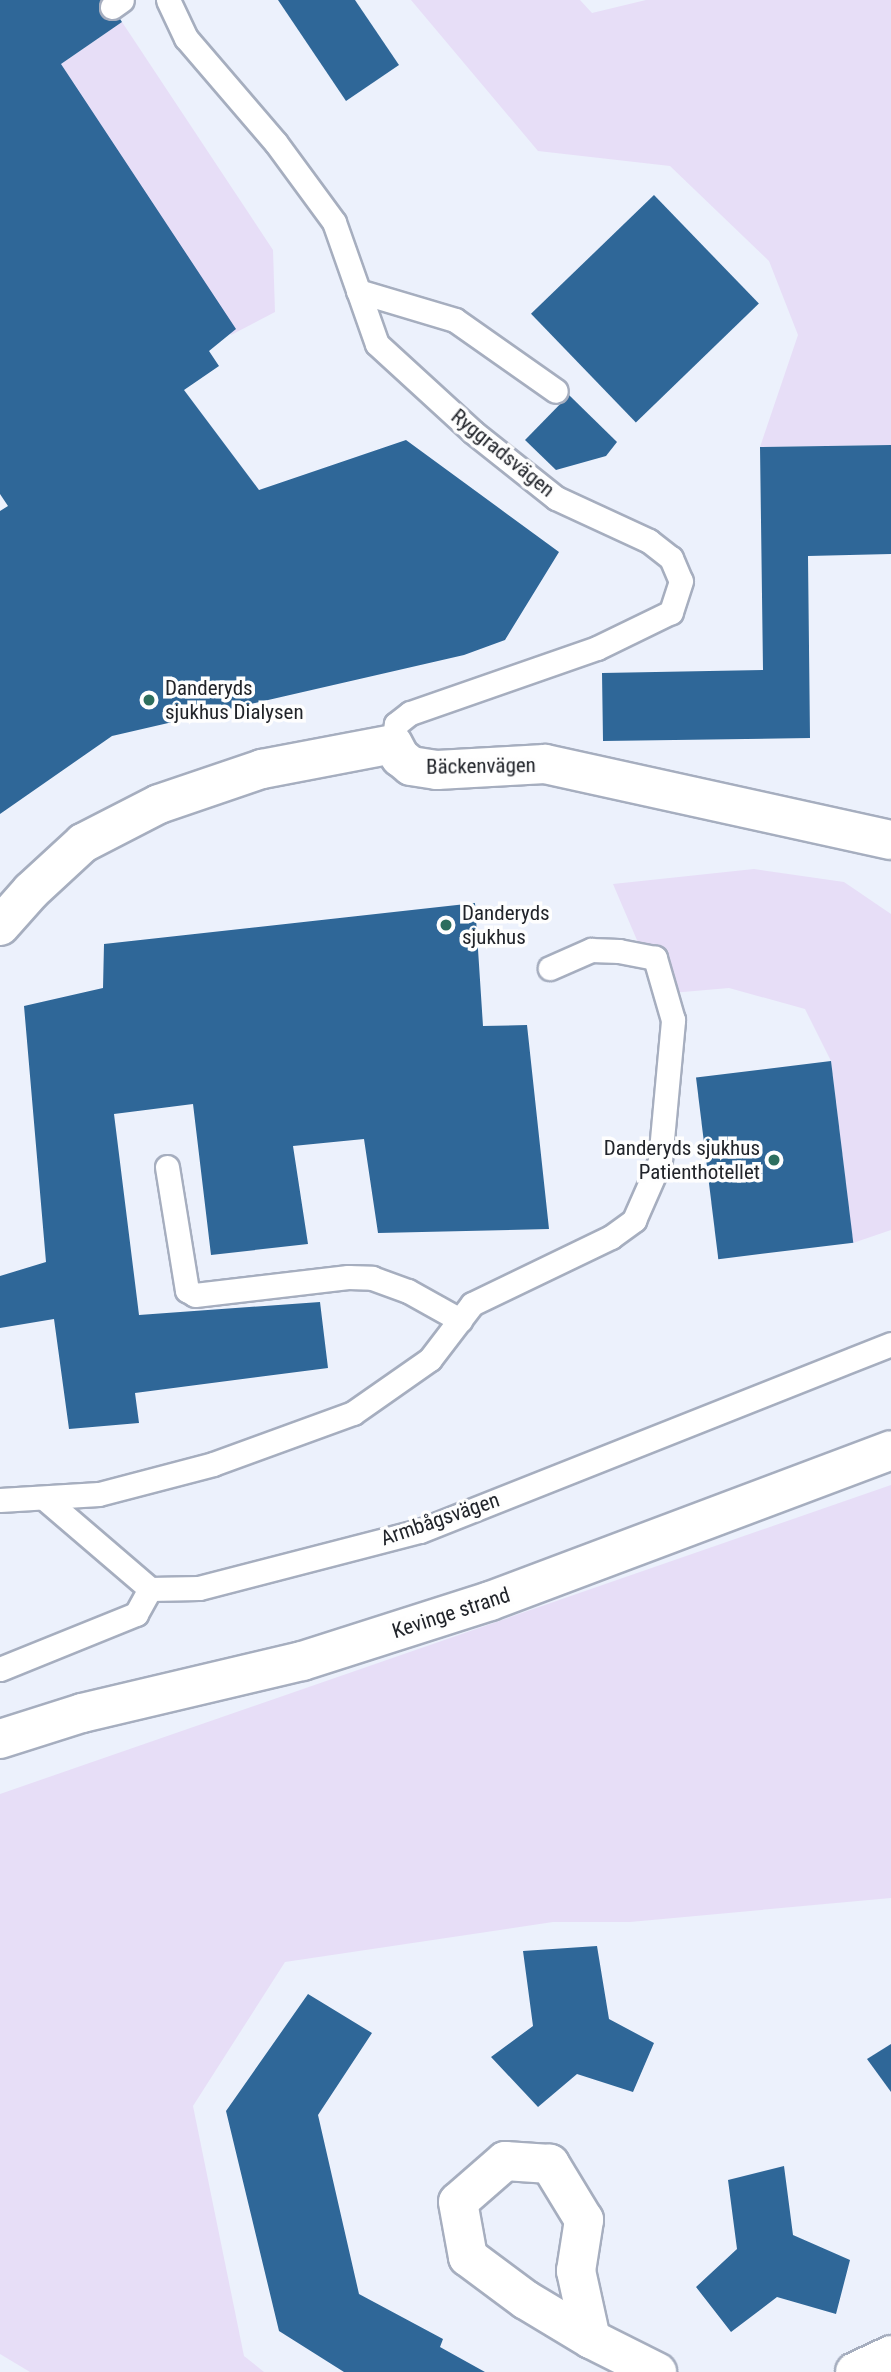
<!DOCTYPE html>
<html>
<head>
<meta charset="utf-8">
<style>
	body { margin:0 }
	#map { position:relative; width:891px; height:2372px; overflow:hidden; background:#ecf1fc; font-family:"Roboto Condensed",sans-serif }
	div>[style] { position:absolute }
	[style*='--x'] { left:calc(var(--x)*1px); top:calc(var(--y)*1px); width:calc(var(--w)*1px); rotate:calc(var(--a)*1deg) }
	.green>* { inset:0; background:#e7def7 }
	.building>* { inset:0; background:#2f6798; transform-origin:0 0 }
	.roads { filter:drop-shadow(2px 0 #a6aebf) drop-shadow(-2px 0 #a6aebf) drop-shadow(0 2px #a6aebf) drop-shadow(0 -2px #a6aebf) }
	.lane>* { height:23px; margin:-11.5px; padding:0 11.5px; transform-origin:11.5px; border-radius:11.5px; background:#fff }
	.street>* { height:38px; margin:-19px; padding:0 19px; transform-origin:19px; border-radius:19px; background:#fff }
	.dots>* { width:19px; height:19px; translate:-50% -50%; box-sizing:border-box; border:4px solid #fefefe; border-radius:50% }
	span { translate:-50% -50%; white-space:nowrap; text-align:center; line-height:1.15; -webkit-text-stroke:7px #fefefe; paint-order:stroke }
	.street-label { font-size:21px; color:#21242a }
	.poi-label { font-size:21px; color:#21242a }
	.left { translate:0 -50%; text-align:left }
	.right { translate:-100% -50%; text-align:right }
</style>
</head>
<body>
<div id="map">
	<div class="green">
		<i style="clip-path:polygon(411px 0,580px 0,592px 13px,646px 0,891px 0,891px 445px,760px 447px,798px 335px,769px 261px,670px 166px,538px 151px)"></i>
		<i style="clip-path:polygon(122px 22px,273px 250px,275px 312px,231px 335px,61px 64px)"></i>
		<i style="clip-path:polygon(754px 869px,844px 882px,891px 914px,891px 1230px,853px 1243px,831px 1061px,805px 1009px,729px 988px,660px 994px,613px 884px)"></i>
		<i style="clip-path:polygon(891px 1485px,891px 1898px,630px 1922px,553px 1922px,285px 1962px,193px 2106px,244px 2356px,264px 2372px,30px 2372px,0 2354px,0 1794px)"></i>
	</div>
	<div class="building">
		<i style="clip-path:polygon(0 0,108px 0,122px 22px,61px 64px,236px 329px,209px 351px,219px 366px,184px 390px,259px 490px,406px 440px,559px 552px,505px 640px,464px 655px,112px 736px,0 814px,0 511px,8px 506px,0 494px)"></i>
		<i style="clip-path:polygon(278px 0,355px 0,399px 65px,346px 101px)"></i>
		<i style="left:654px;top:195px;width:151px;height:171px;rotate:46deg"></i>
		<i style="clip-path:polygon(569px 395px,617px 442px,606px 456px,556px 470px,525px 440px)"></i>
		<i style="clip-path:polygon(891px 445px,891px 554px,808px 556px,810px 738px,603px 741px,602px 673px,763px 670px,760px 447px)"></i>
		<i style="clip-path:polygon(475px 903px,483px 1026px,527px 1025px,549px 1229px,378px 1233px,364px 1139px,293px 1146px,308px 1244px,211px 1255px,193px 1104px,114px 1114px,139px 1315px,320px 1302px,328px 1368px,135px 1393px,139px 1423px,69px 1429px,54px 1319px,0 1328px,0 1276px,46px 1262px,24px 1006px,103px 988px,104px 944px)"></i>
		<i style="left:831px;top:1061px;width:183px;height:136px;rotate:83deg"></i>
		<i style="clip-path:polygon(597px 1946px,609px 2019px,654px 2043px,633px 2092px,577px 2074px,538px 2107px,491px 2057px,533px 2026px,523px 1951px)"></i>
		<i style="clip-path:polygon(308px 1994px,372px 2033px,318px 2115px,359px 2294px,443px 2339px,440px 2347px,485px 2372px,344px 2372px,279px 2331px,226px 2111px)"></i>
		<i style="clip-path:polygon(891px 2044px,891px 2092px,867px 2059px)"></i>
		<i style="clip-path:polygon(784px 2166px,793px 2235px,850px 2260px,836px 2314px,777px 2297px,731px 2332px,696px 2287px,737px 2249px,728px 2180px)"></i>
	</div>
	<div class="roads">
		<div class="lane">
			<i style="--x:168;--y:0;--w:42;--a:64.7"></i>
			<i style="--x:186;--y:38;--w:138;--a:49.4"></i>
			<i style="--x:276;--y:143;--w:98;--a:53.7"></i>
			<i style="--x:334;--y:222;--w:129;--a:70.6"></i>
			<i style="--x:377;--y:344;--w:130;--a:42.5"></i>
			<i style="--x:473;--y:432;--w:106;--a:38.5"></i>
			<i style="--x:556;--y:498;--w:102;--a:24.8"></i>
			<i style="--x:649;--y:541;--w:28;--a:38"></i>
			<i style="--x:671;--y:558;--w:25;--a:67"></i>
			<i style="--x:681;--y:581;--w:33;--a:108"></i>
			<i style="--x:671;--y:612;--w:82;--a:154.1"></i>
			<i style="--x:597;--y:648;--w:198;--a:160.8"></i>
			<i style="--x:410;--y:713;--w:18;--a:142"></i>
			<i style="--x:396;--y:724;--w:20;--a:99"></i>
			<i style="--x:112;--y:7;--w:12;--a:-35"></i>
			<i style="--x:358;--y:291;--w:101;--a:16.6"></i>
			<i style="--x:455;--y:320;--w:123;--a:35.1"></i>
			<i style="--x:167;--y:1167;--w:125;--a:80.8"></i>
			<i style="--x:187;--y:1290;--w:9;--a:32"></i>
			<i style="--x:195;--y:1295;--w:154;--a:-6.7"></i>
			<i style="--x:348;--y:1277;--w:24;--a:2"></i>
			<i style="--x:372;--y:1278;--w:38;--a:20"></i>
			<i style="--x:408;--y:1291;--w:60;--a:29.1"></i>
			<i style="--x:44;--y:1498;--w:140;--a:40.6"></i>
			<i style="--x:150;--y:1589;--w:49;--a:-1.2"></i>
			<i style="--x:199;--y:1588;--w:228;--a:-14.5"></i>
			<i style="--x:420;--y:1531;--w:507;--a:-21.65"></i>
			<i style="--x:0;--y:1500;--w:99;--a:-3.5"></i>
			<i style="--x:99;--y:1494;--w:118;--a:-14.7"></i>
			<i style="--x:213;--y:1464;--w:149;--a:-20"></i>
			<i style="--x:353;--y:1413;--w:94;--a:-35"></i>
			<i style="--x:430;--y:1359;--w:69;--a:-52.6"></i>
			<i style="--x:472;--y:1304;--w:154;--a:-25.7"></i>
			<i style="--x:611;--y:1237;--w:29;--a:-36"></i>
			<i style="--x:634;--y:1220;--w:64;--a:-66.2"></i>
			<i style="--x:660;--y:1161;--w:142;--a:-84.7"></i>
			<i style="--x:673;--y:1020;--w:65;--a:-106.2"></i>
			<i style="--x:655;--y:958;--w:37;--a:-169"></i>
			<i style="--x:619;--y:951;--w:28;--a:-178"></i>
			<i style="--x:591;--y:950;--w:45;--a:156.3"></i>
			<i style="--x:0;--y:1669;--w:147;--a:-22"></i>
			<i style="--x:136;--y:1614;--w:29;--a:-61"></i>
		</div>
		<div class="street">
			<i style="--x:0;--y:926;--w:47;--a:-48.5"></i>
			<i style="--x:31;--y:891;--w:71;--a:-42.7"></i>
			<i style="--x:83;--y:843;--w:85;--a:-27.2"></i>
			<i style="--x:159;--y:804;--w:109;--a:-18.8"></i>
			<i style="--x:262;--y:769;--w:133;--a:-10.8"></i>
			<i style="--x:393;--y:744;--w:15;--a:62"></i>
			<i style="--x:400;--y:757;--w:14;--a:39"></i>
			<i style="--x:411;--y:766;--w:26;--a:9"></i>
			<i style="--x:437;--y:770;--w:108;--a:-3.2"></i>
			<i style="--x:545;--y:764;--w:354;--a:12.4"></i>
			<i style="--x:0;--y:1739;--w:86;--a:-17.6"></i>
			<i style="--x:82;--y:1713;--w:226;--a:-13.3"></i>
			<i style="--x:302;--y:1661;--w:197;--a:-17.7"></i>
			<i style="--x:490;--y:1601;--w:428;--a:-20.6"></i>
			<i style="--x:591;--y:2339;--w:70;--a:-102.4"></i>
			<i style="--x:576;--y:2271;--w:52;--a:-81.1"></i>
			<i style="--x:584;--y:2220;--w:66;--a:-121.3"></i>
			<i style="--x:550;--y:2164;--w:45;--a:-176.2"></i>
			<i style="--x:505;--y:2161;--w:62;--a:138.9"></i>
			<i style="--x:458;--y:2202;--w:56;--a:79.7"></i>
			<i style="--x:468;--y:2257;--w:72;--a:36.6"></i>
			<i style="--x:526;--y:2300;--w:76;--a:31"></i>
			<i style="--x:591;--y:2339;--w:74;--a:26.6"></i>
			<i style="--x:855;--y:2372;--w:40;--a:-25"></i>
		</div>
	</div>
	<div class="dots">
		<i style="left:149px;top:700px;background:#2d6e5e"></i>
		<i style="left:446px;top:925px;background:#2d6e5e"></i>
		<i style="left:774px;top:1160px;background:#2d6e5e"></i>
	</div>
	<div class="street-label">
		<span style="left:503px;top:453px;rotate:39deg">Ryggradsvägen</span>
		<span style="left:481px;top:766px;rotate:-1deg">Bäckenvägen</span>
		<span style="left:440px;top:1519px;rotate:-19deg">Armbågsvägen</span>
		<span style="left:451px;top:1613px;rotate:-18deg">Kevinge strand</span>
	</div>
	<div class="poi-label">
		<span class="left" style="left:165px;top:700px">Danderyds<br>sjukhus Dialysen</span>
		<span class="left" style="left:462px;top:925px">Danderyds<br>sjukhus</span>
		<span class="right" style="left:760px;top:1160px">Danderyds sjukhus<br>Patienthotellet</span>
	</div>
</div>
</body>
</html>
